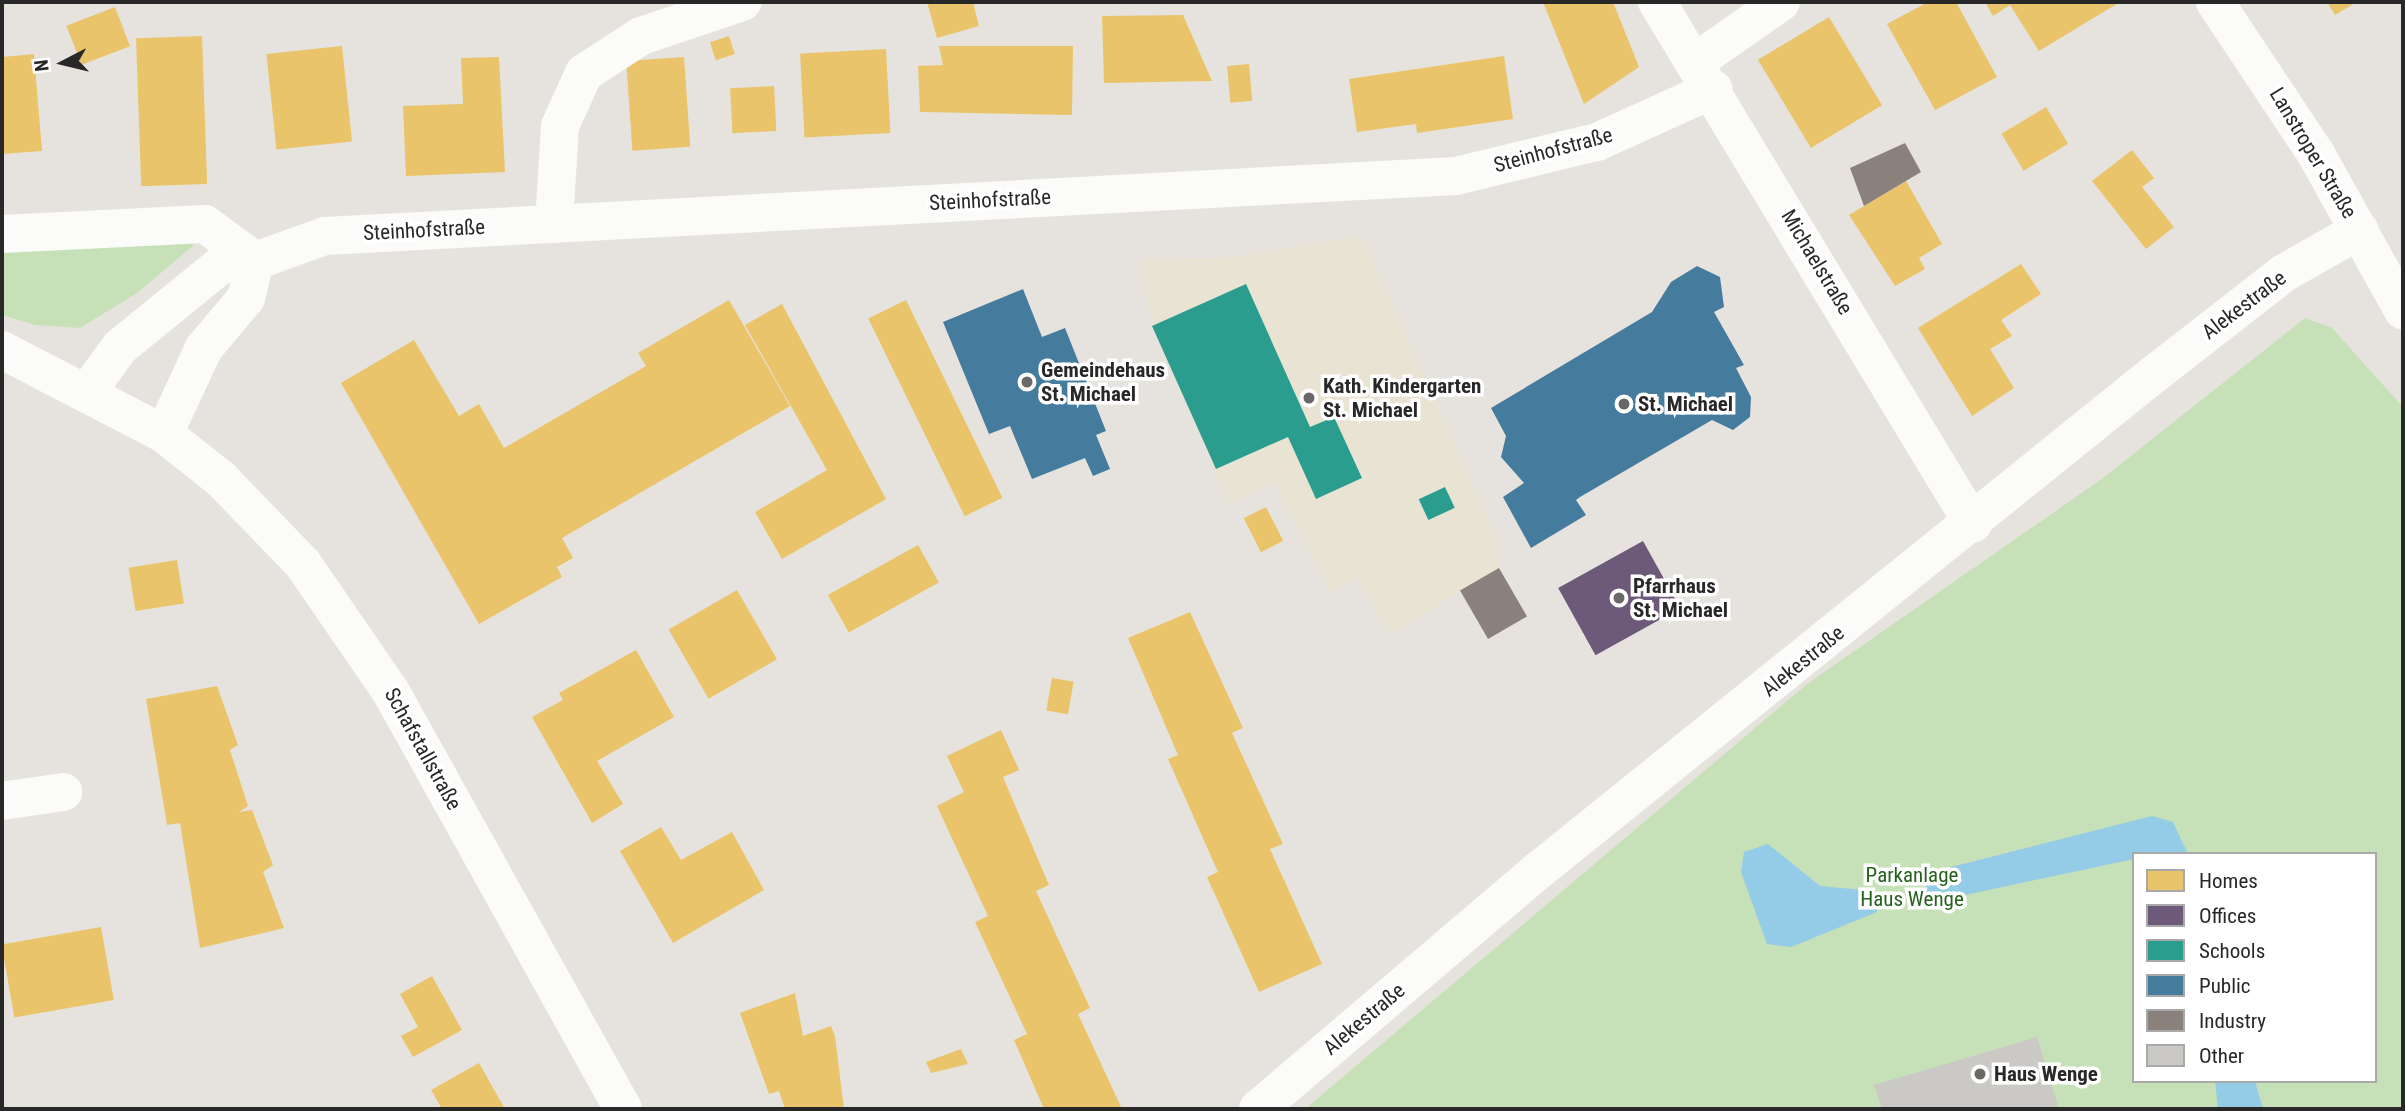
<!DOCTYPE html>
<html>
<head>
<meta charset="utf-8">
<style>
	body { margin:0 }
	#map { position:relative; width:2405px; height:1111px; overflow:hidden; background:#e6e3de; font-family:"Roboto Condensed",sans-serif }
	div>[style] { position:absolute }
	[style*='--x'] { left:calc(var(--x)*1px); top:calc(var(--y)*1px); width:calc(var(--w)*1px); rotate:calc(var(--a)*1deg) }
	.education>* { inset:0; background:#e9e3d3 }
	.green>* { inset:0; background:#c6e1b8 }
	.water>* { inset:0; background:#94cbe6 }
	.homes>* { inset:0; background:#e9c46a; transform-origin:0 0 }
	.offices>* { inset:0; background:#6d597a; transform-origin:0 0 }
	.schools>* { inset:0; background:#2a9d8f; transform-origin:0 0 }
	.public>* { inset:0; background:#457b9d }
	.industry>* { inset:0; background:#8a817c; transform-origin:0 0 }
	.building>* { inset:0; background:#cbc9c5 }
	.street>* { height:38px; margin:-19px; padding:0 19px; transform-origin:19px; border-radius:19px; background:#fbfbfa }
	.secondary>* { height:38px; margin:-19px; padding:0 19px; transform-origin:19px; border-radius:19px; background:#fbfbfa }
	.dots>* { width:19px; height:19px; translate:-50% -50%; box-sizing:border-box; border:4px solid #fff; border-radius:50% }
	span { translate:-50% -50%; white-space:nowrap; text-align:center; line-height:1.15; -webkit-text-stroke:7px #fff; paint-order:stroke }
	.street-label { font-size:21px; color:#282828 }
	.poi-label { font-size:21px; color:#282828; font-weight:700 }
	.left { translate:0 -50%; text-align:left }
	.park-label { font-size:21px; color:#26621c }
	.frame { position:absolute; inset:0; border:4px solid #282828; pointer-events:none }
	.legend { position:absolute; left:2132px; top:852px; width:245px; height:231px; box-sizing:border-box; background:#fff; border:2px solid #a9a9a9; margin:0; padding:9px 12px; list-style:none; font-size:21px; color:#282828 }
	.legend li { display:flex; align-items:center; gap:14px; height:35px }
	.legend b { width:35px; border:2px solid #a9a9a9 }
	.north { position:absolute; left:28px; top:28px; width:70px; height:70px; -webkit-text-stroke:5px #fff; paint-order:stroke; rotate:263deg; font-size:19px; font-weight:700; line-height:28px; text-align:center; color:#282828 }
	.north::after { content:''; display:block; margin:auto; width:24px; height:32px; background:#282828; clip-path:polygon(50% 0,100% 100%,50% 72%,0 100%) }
</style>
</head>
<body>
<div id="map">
	<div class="education">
		<i style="clip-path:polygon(1362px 236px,1497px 538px,1499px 568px,1391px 634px,1356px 578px,1331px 592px,1273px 483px,1229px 504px,1152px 326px,1140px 260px,1232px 257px)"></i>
	</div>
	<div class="green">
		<i style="clip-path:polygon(186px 238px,194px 245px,137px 293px,80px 328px,35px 325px,2px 315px,2px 249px)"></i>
		<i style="clip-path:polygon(evenodd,2305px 318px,2332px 328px,2403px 407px,2403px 1109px,1305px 1109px,1807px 684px,2103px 478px,2305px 318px,2134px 854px,2375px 854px,2375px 1081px,2134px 1081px,2134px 854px)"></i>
	</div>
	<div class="water">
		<i style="clip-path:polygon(2152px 816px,2173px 822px,2188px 854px,2134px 854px,2134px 859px,1937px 901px,1926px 892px,1926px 875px,1939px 870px)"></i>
		<i style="clip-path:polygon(1768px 844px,1820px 886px,1875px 891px,1877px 912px,1791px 947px,1767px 944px,1741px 872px,1744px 852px)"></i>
		<i style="clip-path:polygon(2215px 1081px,2255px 1081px,2263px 1109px,2218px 1109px)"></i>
	</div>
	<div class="homes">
		<i style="clip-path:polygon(927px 2px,973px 2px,979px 26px,937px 38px)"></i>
		<i style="clip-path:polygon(1543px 2px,1613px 2px,1639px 67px,1584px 104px)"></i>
		<i style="clip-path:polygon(1928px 2px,1956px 2px,1997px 77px,1935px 110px,1887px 24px)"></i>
		<i style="clip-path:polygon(1985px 2px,2120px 2px,2039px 51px,2010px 5px,1993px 16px)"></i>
		<i style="clip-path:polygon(2327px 2px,2357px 2px,2335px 15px)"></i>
		<i style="left:115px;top:7px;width:42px;height:52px;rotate:69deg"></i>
		<i style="clip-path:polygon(1183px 15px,1212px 81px,1104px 83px,1102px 16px)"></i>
		<i style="left:1829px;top:17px;width:103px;height:83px;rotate:59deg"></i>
		<i style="left:202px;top:36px;width:148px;height:66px;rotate:88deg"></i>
		<i style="left:729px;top:36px;width:19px;height:20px;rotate:72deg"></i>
		<i style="left:342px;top:46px;width:96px;height:76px;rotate:84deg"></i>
		<i style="clip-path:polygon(939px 46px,1073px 46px,1072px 115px,920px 112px,918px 66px,943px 65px)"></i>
		<i style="left:886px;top:49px;width:84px;height:86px;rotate:87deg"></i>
		<i style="clip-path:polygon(34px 54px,42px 151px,2px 154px,2px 57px)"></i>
		<i style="clip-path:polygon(1504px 56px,1513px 119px,1417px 133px,1416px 124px,1357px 132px,1349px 79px)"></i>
		<i style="clip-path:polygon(499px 57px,505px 172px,406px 176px,403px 106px,463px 104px,461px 58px)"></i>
		<i style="left:684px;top:57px;width:90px;height:58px;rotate:86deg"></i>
		<i style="left:1249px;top:64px;width:37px;height:22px;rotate:85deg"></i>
		<i style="left:774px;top:86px;width:45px;height:44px;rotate:87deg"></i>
		<i style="left:2046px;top:107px;width:43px;height:52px;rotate:59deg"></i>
		<i style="clip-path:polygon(2132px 150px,2154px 178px,2142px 187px,2174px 227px,2146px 249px,2092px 181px)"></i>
		<i style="clip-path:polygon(1906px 181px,1942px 244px,1919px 258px,1925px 269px,1895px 286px,1849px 215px)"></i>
		<i style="clip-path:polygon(2021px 264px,2041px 294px,2001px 320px,2012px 336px,1990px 349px,2014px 388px,1972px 416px,1918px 328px)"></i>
		<i style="clip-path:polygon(729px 300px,790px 406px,562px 538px,573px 558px,557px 567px,562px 577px,479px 624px,341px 383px,414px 340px,459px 416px,479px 404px,504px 448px,646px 366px,638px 353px)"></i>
		<i style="left:906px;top:300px;width:220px;height:42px;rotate:64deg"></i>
		<i style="clip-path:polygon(782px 304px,886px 499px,782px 559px,755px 512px,827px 470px,745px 325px)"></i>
		<i style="left:1266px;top:507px;width:38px;height:25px;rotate:63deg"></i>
		<i style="left:918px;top:545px;width:43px;height:103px;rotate:61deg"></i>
		<i style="left:177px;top:560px;width:44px;height:49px;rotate:81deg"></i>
		<i style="left:737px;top:590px;width:80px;height:79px;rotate:60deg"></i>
		<i style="clip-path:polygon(1190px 612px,1243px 728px,1232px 733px,1283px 844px,1270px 849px,1322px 964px,1259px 992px,1207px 877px,1218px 872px,1168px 759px,1178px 755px,1128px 638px)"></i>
		<i style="clip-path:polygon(636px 650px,674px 717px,597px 761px,623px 804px,592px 823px,532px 717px,563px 700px,559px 693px)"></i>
		<i style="left:1052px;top:678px;width:22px;height:33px;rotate:10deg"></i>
		<i style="clip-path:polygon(217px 686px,238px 745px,230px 750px,248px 806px,239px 812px,252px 810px,273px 865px,263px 872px,284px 928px,200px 948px,180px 823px,167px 825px,146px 699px)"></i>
		<i style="clip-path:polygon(1001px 730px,1019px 770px,1003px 777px,1049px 885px,1036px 891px,1090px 1008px,1078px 1014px,1122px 1109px,1044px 1109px,1014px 1040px,1027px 1034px,975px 922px,988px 916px,937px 806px,964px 792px,947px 756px)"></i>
		<i style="clip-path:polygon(661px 827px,681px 860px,732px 832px,764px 890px,673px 943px,620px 851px)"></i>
		<i style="left:101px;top:927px;width:74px;height:101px;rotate:80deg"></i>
		<i style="clip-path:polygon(432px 976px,462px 1030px,413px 1057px,401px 1036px,418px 1027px,400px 994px)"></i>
		<i style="clip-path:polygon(795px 993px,803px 1036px,831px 1026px,835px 1036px,844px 1109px,785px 1109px,779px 1091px,769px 1094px,740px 1013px)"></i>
		<i style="clip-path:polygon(961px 1049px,968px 1064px,931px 1073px,926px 1062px)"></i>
		<i style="clip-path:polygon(479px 1063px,505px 1109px,442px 1109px,431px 1090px)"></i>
	</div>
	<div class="offices">
		<i style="left:1643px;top:541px;width:77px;height:97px;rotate:61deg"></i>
	</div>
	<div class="schools">
		<i style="clip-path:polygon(1246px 284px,1310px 427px,1334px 417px,1362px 478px,1316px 499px,1288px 437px,1216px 469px,1152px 326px)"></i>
		<i style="left:1445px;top:487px;width:23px;height:29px;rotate:65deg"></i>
	</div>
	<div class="public">
		<i style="clip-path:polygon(1697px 266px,1720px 277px,1724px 307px,1714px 312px,1744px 365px,1736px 368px,1751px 397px,1750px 417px,1733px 430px,1712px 420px,1580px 497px,1576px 500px,1586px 515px,1531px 548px,1503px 497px,1524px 483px,1501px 457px,1506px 436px,1491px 408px,1652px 312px,1671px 282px)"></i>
		<i style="clip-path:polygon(1023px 289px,1042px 337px,1065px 328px,1106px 431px,1096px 435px,1110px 469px,1093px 476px,1085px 458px,1032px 479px,1010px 426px,989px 434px,943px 322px)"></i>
	</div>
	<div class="industry">
		<i style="clip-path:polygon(1905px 143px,1921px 172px,1864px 206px,1850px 168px)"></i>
		<i style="left:1499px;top:568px;width:56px;height:45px;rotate:60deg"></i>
	</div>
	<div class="building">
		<i style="clip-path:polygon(2037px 1037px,2059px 1109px,1882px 1109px,1874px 1085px)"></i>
	</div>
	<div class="street">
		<i style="--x:1657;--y:2;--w:610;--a:58.81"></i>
		<i style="--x:1698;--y:60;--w:101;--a:-34.9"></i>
		<i style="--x:554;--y:224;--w:98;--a:-86.5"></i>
		<i style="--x:560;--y:126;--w:58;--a:-65.6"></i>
		<i style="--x:584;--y:73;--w:68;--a:-33"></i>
		<i style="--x:641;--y:36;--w:107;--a:-18.6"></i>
		<i style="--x:2;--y:234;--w:203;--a:-2.8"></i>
		<i style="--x:205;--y:224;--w:62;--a:36.5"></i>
		<i style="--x:88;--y:391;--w:54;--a:-54"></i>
		<i style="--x:120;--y:347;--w:130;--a:-39.1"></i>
		<i style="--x:221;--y:265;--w:34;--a:-7"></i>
		<i style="--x:255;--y:261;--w:74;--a:-19.7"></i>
		<i style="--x:325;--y:236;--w:1133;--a:-3.04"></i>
		<i style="--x:1456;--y:176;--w:145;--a:-13.6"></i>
		<i style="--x:1597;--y:142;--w:128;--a:-24.4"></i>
		<i style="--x:164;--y:434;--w:95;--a:-65.1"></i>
		<i style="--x:204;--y:348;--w:65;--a:-50"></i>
		<i style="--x:246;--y:298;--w:38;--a:-76"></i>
		<i style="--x:2;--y:801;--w:62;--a:-8.4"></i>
		<i style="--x:1258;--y:1109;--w:369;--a:-40.4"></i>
		<i style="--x:1539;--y:870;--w:789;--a:-38.88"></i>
		<i style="--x:2153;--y:375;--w:166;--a:-37.9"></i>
		<i style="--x:2284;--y:273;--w:87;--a:-29.5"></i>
	</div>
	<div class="secondary">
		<i style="--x:2215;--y:2;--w:182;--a:56.4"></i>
		<i style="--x:2316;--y:154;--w:179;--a:60.9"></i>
		<i style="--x:2;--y:350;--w:182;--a:27.4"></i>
		<i style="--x:164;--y:434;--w:73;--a:38.3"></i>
		<i style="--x:221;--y:479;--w:118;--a:46"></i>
		<i style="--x:303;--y:564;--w:155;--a:55.5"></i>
		<i style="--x:391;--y:692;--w:477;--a:60.9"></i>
	</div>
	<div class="dots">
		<i style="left:1027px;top:382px;background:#6a6968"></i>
		<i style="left:1309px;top:398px;background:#6a6968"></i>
		<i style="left:1624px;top:404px;background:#6a6968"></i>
		<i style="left:1619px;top:598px;background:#6a6968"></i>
		<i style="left:1980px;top:1074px;background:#6a6968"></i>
	</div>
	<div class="street-label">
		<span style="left:1553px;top:150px;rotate:-15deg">Steinhofstraße</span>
		<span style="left:2313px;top:153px;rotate:59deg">Lanstroper Straße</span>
		<span style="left:990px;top:200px;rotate:-3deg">Steinhofstraße</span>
		<span style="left:424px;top:230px;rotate:-3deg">Steinhofstraße</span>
		<span style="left:1817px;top:262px;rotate:59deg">Michaelstraße</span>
		<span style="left:2244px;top:305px;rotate:-37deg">Alekestraße</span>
		<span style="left:1803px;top:661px;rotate:-39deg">Alekestraße</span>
		<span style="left:423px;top:749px;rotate:61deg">Schafstallstraße</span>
		<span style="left:1364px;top:1019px;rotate:-40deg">Alekestraße</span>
	</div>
	<div class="poi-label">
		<span class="left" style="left:1041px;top:382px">Gemeindehaus<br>St. Michael</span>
		<span class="left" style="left:1323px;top:398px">Kath. Kindergarten<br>St. Michael</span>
		<span class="left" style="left:1638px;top:404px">St. Michael</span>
		<span class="left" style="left:1633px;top:598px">Pfarrhaus<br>St. Michael</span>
		<span class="left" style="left:1994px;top:1074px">Haus Wenge</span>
	</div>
	<div class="park-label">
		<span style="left:1912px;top:887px">Parkanlage<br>Haus Wenge</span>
	</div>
	<div class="frame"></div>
	<ul class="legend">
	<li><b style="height:19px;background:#e9c46a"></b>Homes</li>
	<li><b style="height:19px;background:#6d597a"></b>Offices</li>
	<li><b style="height:19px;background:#2a9d8f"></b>Schools</li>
	<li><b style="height:19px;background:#457b9d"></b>Public</li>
	<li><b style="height:19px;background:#8a817c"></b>Industry</li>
	<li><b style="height:19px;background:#cbc9c5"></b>Other</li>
	</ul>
	<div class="north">N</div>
</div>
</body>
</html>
